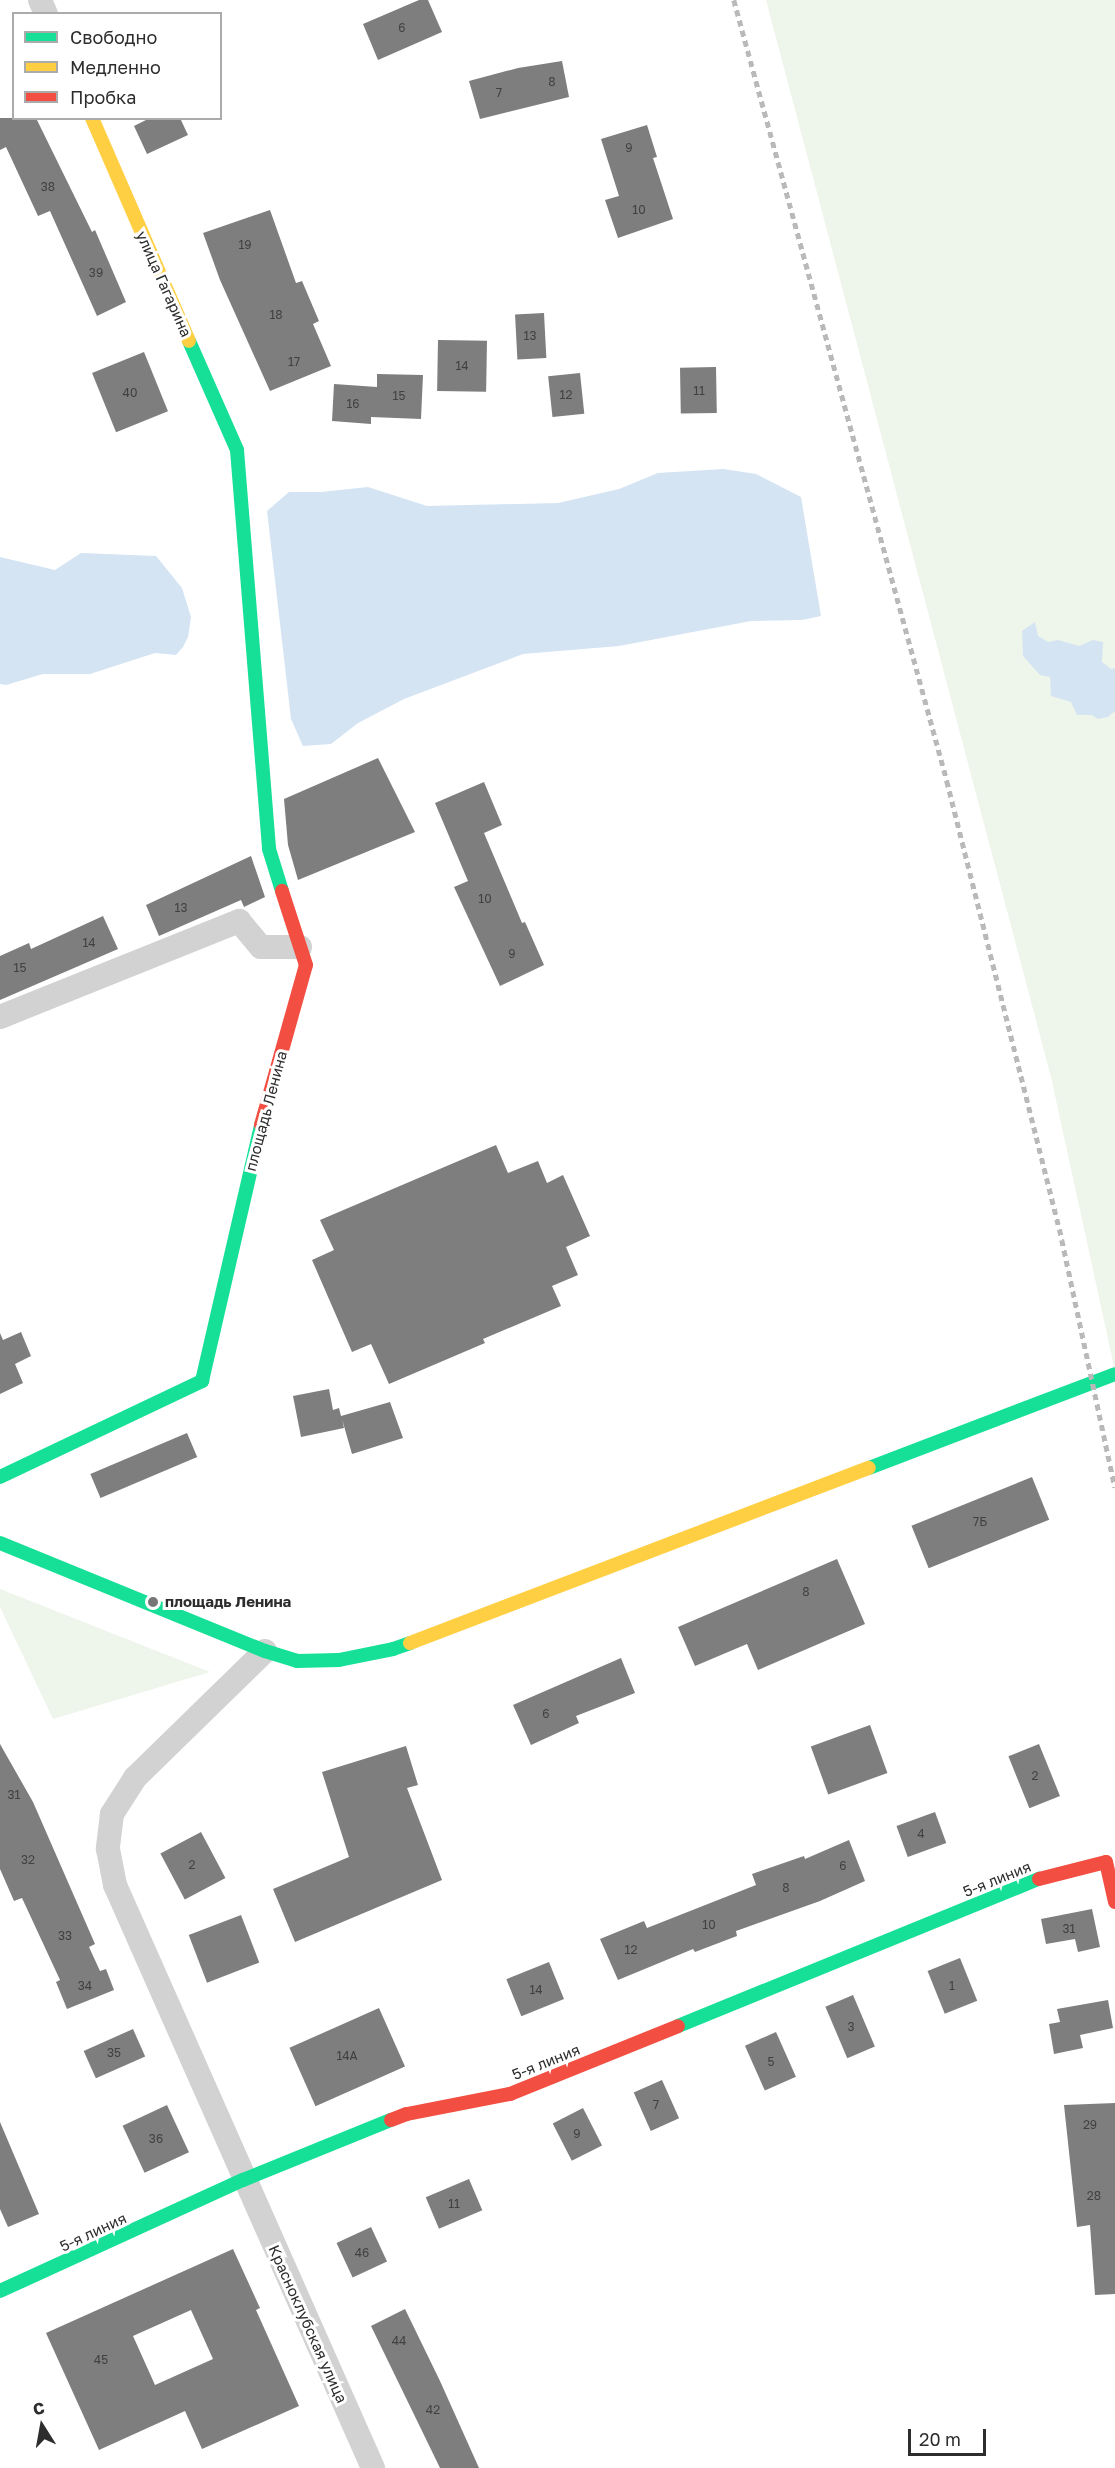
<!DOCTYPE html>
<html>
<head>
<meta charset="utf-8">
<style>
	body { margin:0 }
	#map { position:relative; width:1115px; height:2468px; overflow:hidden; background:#fff; font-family:"Golos Text",sans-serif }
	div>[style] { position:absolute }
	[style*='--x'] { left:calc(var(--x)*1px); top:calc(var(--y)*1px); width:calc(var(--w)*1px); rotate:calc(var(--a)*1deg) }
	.green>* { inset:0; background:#eef5ea }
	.water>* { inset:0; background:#d4e4f3 }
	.building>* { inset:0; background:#7e7e7e; transform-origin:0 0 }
	.street>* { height:24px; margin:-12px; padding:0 12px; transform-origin:12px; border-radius:12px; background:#d2d2d2 }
	.fast>* { height:14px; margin:-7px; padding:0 7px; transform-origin:7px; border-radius:7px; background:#16e098 }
	.slow>* { height:14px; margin:-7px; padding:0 7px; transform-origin:7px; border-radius:7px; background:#ffcf43 }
	.jam>* { height:14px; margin:-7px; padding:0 7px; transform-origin:7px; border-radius:7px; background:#f24e42 }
	.rail>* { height:4.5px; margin-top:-2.25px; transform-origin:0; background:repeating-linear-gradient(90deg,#b9b9b9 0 6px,transparent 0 10.5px) }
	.dots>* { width:16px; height:16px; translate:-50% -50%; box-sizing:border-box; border:3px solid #fff; border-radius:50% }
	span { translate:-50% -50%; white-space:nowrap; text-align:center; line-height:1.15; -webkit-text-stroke:6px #fff; paint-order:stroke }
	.number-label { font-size:12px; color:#414141 }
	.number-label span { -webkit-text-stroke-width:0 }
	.street-label { font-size:15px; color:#2d2d2d }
	.poi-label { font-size:15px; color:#2d2d2d; font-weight:700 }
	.left { translate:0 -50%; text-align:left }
	.legend { position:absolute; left:12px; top:12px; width:210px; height:108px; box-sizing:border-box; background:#fff; border:2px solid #ababab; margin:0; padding:8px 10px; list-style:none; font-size:18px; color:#2d2d2d }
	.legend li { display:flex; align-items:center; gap:12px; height:30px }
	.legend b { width:30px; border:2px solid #ababab }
	.north { position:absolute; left:12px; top:2396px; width:60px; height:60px; -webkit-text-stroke:4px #fff; paint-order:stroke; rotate:349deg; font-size:16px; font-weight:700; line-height:24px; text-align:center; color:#2d2d2d }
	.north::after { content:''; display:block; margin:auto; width:21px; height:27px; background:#2d2d2d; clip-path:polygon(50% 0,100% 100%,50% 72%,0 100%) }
	.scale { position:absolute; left:908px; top:2429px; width:78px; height:27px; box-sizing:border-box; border:3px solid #2d2d2d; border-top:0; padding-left:8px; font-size:18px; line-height:21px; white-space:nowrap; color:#2d2d2d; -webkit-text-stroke:4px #fff; paint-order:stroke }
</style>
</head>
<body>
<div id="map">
	<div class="green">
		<i style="clip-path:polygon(766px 0,1115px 0,1115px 1371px,1051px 1077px)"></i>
		<i style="clip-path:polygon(0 1589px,210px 1672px,53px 1719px,0 1607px)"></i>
	</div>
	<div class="water">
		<i style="clip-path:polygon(723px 469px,756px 474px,801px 497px,821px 616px,802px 620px,751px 621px,619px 646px,523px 654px,404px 699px,358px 723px,331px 744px,303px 746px,291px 719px,267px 511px,289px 492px,321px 492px,368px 487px,427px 506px,558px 503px,619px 489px,658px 473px)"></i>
		<i style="clip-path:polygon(81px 553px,156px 556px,182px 588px,191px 617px,188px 637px,183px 647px,176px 655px,155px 653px,90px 674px,43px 674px,6px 685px,0 684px,0 557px,55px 570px)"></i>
		<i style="clip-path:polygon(1035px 622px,1038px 636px,1048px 642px,1058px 640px,1079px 646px,1093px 640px,1103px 642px,1102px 662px,1111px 669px,1115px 668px,1115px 711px,1108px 717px,1098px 719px,1092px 715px,1077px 715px,1071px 702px,1051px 696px,1050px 677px,1040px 675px,1023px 656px,1022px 631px)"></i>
	</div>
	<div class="building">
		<i style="clip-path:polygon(419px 0,428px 0,442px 32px,378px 60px,363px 24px)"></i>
		<i style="clip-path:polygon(562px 61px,569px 97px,480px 119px,469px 81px,518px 68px)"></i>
		<i style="clip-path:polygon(0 118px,36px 118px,92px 232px,95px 230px,126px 302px,97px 316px,50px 211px,38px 216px,6px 147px,0 150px)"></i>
		<i style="clip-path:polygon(150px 118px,180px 118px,188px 135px,147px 154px,134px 126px)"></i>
		<i style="clip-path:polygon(647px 125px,657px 157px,653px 158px,673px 219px,618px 238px,605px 200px,619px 196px,601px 139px)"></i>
		<i style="clip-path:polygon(270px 210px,296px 283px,302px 281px,319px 321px,313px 324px,331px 366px,270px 391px,220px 280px,203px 233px)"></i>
		<i style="left:544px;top:313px;width:45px;height:29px;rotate:87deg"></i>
		<i style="left:438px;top:340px;width:49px;height:51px;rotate:1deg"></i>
		<i style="left:144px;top:352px;width:64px;height:56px;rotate:68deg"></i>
		<i style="left:716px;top:367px;width:46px;height:36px;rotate:89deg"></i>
		<i style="left:580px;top:373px;width:41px;height:32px;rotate:84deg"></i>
		<i style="clip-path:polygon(377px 374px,423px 375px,421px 419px,371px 417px,371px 424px,332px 421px,334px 384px,377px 387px)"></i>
		<i style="clip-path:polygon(378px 758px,415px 832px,298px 880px,288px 845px,284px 799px)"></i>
		<i style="clip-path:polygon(484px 782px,502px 825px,484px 833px,522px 923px,525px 922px,544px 965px,500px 986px,454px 887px,468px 881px,435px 803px)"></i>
		<i style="clip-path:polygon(251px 856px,265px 897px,244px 907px,241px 900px,159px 936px,146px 905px)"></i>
		<i style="clip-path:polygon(103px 916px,118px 949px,0 1000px,0 956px,29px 943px,31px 949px)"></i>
		<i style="clip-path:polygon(496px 1145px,508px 1173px,538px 1161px,547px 1183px,563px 1175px,590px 1236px,566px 1247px,578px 1275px,552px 1286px,561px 1306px,483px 1339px,485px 1343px,389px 1384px,371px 1344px,352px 1352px,312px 1260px,334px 1250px,320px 1220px)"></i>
		<i style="clip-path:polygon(21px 1332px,31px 1356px,15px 1364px,23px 1383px,0 1394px,0 1333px,3px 1340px)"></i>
		<i style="clip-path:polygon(329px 1389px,333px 1410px,339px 1408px,341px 1416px,390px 1402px,403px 1438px,352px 1454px,342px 1419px,344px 1428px,301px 1437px,293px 1396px)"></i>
		<i style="left:187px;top:1433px;width:26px;height:105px;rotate:67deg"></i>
		<i style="left:1032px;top:1477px;width:46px;height:130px;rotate:68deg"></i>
		<i style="clip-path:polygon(837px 1559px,865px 1624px,758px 1670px,747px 1644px,695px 1666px,678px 1627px)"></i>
		<i style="clip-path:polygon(621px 1658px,635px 1693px,576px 1716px,579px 1723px,531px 1745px,513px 1705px)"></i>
		<i style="left:870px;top:1725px;width:51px;height:63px;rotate:70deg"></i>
		<i style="clip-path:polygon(0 1744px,33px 1802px,95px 1944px,89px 1947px,100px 1971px,106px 1969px,114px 1990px,67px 2009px,56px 1982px,60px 1980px,22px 1898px,14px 1901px,0 1869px)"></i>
		<i style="left:1039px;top:1744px;width:56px;height:33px;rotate:68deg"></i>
		<i style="clip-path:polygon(406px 1746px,418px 1785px,407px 1788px,442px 1880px,295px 1942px,273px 1889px,349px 1857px,322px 1772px)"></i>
		<i style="left:935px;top:1812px;width:33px;height:41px;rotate:70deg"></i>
		<i style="left:201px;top:1832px;width:52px;height:46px;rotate:62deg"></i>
		<i style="clip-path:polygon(849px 1840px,865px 1881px,820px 1901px,736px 1931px,737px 1936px,695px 1952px,693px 1949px,618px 1980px,600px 1939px,644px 1921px,647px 1928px,756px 1885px,752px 1874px,804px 1856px,805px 1859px)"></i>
		<i style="clip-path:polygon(1092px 1909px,1100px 1947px,1078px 1952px,1075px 1939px,1046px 1944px,1041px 1919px)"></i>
		<i style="left:241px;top:1915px;width:51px;height:56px;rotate:69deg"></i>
		<i style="left:960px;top:1958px;width:46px;height:35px;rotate:68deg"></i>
		<i style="left:549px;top:1962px;width:40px;height:46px;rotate:68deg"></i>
		<i style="left:853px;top:1995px;width:56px;height:30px;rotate:67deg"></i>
		<i style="clip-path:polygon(1108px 2000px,1113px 2028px,1080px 2035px,1083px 2048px,1054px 2054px,1049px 2024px,1060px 2022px,1057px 2009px)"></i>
		<i style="left:379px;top:2008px;width:64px;height:98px;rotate:66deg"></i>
		<i style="left:133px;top:2029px;width:30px;height:54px;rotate:66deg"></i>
		<i style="left:776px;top:2032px;width:49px;height:34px;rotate:66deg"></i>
		<i style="left:662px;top:2080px;width:42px;height:31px;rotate:66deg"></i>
		<i style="clip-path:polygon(1115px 2103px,1115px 2294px,1095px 2295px,1090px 2225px,1077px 2227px,1064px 2105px)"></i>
		<i style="left:167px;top:2105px;width:52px;height:49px;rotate:65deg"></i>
		<i style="left:583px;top:2108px;width:42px;height:34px;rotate:63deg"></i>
		<i style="clip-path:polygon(0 2122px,39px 2214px,8px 2227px,0 2209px)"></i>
		<i style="left:469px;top:2179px;width:34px;height:47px;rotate:67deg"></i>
		<i style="left:371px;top:2227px;width:38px;height:38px;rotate:65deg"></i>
		<i style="clip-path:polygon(evenodd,233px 2249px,260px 2308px,256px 2310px,299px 2406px,202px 2449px,185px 2411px,99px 2450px,46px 2333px,233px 2249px,191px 2310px,213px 2359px,155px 2385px,133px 2336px,191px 2310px)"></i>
		<i style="clip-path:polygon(405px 2309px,440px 2381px,479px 2468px,440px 2468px,371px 2326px)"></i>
	</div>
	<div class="street">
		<i style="--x:40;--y:0;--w:15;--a:67"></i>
		<i style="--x:0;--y:1017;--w:258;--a:-21.9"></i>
		<i style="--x:239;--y:921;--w:34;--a:50"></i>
		<i style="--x:261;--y:947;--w:39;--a:0"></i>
		<i style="--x:265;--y:1651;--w:182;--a:135.7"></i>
		<i style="--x:135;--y:1778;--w:43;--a:122.6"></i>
		<i style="--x:112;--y:1814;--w:35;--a:97"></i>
		<i style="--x:108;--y:1849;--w:37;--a:79"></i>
		<i style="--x:115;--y:1885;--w:638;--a:66.13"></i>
	</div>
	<div class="fast">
		<i style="--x:189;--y:341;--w:119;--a:66.2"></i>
		<i style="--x:237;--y:450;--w:400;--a:85.4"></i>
		<i style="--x:269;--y:849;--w:44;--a:72.8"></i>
		<i style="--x:869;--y:1468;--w:263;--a:-20.9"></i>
		<i style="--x:0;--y:1477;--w:224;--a:-25.4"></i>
		<i style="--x:202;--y:1381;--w:263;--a:-77"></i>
		<i style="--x:0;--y:1543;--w:286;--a:22.2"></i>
		<i style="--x:265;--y:1651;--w:34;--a:17"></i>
		<i style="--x:297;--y:1661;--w:42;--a:-1.4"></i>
		<i style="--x:339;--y:1660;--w:55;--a:-11.5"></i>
		<i style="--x:393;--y:1649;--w:18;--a:-19"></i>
		<i style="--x:678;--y:2026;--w:390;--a:-22.2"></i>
		<i style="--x:0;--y:2291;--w:267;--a:-24.6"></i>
		<i style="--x:243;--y:2180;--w:160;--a:-22.1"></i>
	</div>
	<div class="slow">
		<i style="--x:92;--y:118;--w:243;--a:66.5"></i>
		<i style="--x:410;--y:1643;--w:491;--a:-20.9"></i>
	</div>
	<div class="jam">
		<i style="--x:261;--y:1125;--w:166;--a:-74.3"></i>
		<i style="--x:306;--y:965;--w:78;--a:-108"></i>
		<i style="--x:1039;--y:1879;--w:69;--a:-14.2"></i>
		<i style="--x:1106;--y:1862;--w:41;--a:77.3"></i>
		<i style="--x:391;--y:2120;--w:17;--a:-21"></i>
		<i style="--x:407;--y:2114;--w:105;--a:-11"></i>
		<i style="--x:510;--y:2094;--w:181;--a:-22"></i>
	</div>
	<div class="rail">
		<i style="--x:734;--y:0;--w:810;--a:74.74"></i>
		<i style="--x:947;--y:781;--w:473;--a:75.9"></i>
		<i style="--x:1062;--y:1240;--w:253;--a:77.9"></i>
	</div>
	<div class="dots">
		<i style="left:153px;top:1602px;background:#767676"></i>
	</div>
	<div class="number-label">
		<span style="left:402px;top:28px">6</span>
		<span style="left:552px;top:82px">8</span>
		<span style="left:499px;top:93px">7</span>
		<span style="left:629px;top:148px">9</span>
		<span style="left:48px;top:187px">38</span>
		<span style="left:639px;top:210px">10</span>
		<span style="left:245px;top:245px">19</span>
		<span style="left:96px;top:273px">39</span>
		<span style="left:276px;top:315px">18</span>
		<span style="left:530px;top:336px">13</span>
		<span style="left:294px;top:362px">17</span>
		<span style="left:462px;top:366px">14</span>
		<span style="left:699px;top:391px">11</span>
		<span style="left:130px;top:393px">40</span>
		<span style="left:566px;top:395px">12</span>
		<span style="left:399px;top:396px">15</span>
		<span style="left:353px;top:404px">16</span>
		<span style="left:485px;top:899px">10</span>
		<span style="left:181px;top:908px">13</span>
		<span style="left:89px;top:943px">14</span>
		<span style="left:512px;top:954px">9</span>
		<span style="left:20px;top:968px">15</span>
		<span style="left:980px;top:1522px">7Б</span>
		<span style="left:806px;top:1592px">8</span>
		<span style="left:546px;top:1714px">6</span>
		<span style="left:1035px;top:1776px">2</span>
		<span style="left:14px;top:1795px">31</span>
		<span style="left:921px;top:1834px">4</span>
		<span style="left:28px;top:1860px">32</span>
		<span style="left:192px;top:1865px">2</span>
		<span style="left:843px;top:1866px">6</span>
		<span style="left:786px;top:1888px">8</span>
		<span style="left:709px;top:1925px">10</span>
		<span style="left:1069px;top:1929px">31</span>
		<span style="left:65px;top:1936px">33</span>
		<span style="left:631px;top:1950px">12</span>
		<span style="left:85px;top:1986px">34</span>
		<span style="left:952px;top:1986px">1</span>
		<span style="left:536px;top:1990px">14</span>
		<span style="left:851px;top:2027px">3</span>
		<span style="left:114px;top:2053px">35</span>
		<span style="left:347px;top:2056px">14А</span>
		<span style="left:771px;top:2062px">5</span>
		<span style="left:656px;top:2105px">7</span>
		<span style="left:1090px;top:2125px">29</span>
		<span style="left:577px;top:2134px">9</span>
		<span style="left:156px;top:2139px">36</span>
		<span style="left:1094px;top:2196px">28</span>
		<span style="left:454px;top:2204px">11</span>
		<span style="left:362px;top:2253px">46</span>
		<span style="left:399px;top:2341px">44</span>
		<span style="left:101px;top:2360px">45</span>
		<span style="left:433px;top:2410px">42</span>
	</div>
	<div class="street-label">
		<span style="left:164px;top:284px;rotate:66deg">улица Гагарина</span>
		<span style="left:266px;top:1111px;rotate:-75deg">площадь Ленина</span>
		<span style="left:997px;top:1879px;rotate:-22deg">5-я линия</span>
		<span style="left:546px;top:2062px;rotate:-22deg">5-я линия</span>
		<span style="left:93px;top:2232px;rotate:-25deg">5-я линия</span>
		<span style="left:308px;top:2324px;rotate:66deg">Красноклубская улица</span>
	</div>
	<div class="poi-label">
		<span class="left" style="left:165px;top:1602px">площадь Ленина</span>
	</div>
	<ul class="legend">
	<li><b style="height:8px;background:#16e098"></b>Свободно</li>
	<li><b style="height:8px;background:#ffcf43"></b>Медленно</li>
	<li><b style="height:8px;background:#f24e42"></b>Пробка</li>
	</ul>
	<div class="north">С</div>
	<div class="scale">20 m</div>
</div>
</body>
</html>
